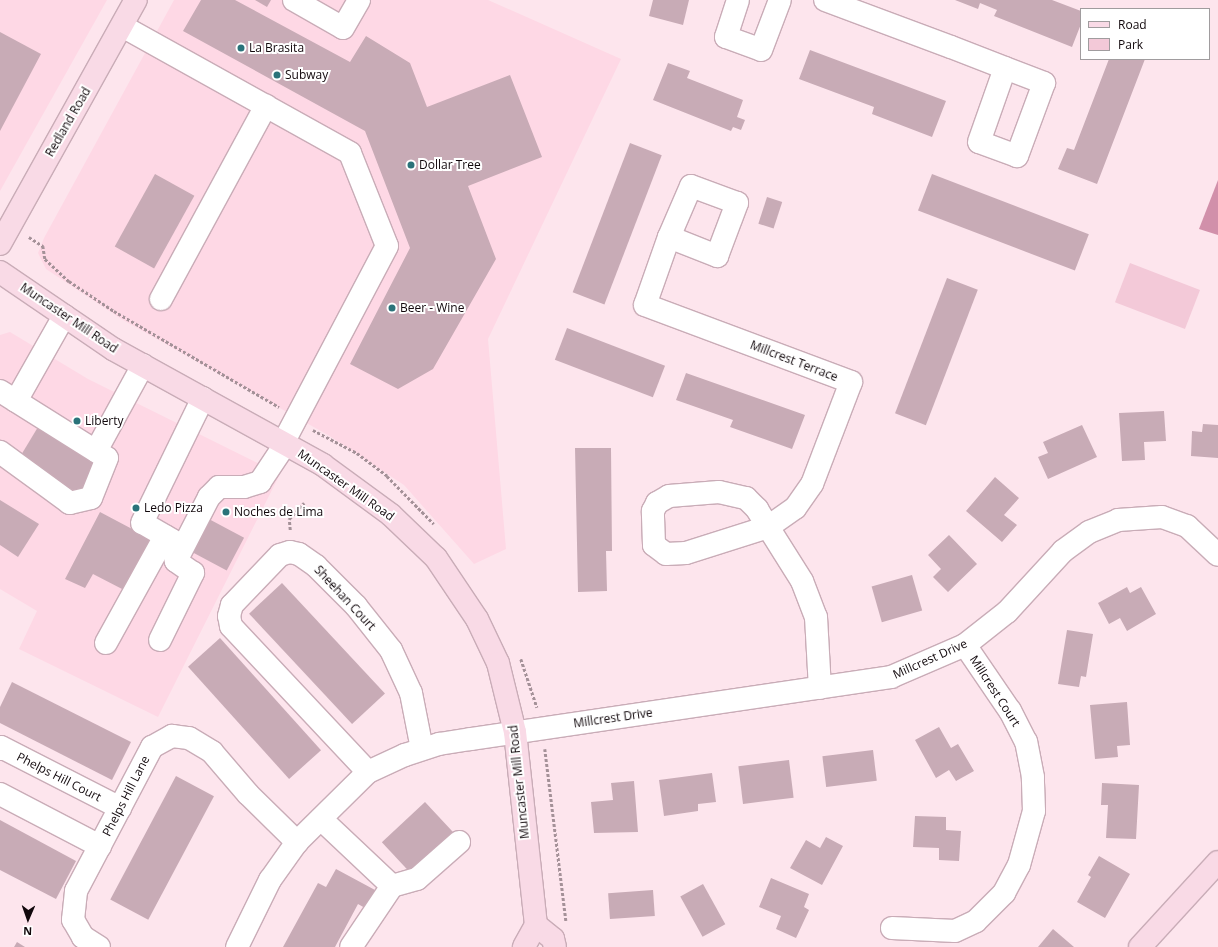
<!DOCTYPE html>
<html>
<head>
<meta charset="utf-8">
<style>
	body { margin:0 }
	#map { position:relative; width:1218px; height:947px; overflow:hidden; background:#fde5ed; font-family:"Open Sans",sans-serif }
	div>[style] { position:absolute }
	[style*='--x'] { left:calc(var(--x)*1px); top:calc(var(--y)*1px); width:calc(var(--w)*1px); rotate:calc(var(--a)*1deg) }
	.built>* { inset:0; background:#fed8e5 }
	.green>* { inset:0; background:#f3c9d8; transform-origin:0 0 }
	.water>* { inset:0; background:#d190aa }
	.building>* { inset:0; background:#c8abb6; transform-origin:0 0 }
	.path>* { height:2.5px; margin-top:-1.25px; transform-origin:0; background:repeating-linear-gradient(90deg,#a49198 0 3px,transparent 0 5px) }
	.roads { filter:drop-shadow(1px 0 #c9acb7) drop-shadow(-1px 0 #c9acb7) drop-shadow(0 1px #c9acb7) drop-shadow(0 -1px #c9acb7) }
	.minor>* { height:22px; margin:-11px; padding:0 11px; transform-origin:11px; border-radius:11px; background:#fff }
	.major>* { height:22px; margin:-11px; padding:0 11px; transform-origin:11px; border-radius:11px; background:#f9dae6 }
	.dots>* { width:11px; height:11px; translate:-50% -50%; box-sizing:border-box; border:2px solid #fff; border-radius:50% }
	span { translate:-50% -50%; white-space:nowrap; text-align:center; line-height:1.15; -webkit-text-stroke:4px #fff; paint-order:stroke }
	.poi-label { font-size:12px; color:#11080c }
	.left { translate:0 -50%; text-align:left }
	.street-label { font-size:12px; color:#11080c }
	.legend { position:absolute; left:1080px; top:8px; width:130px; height:52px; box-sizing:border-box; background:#fff; border:1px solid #a09c9e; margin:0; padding:5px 7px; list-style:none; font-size:12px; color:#11080c }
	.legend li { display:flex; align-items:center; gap:8px; height:20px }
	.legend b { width:20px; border:1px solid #a09c9e }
	.north { position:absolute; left:8px; top:899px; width:40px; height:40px; -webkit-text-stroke:3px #fff; paint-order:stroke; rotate:182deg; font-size:11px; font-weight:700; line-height:16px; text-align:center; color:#11080c }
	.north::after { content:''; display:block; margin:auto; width:14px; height:18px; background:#11080c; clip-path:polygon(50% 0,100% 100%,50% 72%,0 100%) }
</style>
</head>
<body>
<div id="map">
	<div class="built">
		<i style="clip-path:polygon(0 0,107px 0,0 191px)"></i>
		<i style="clip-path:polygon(174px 0,488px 0,621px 59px,488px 339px,506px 549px,474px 564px,404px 485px,328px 435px,123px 320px,46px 269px,38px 253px,44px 238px)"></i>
		<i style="clip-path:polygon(10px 332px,88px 379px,280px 474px,158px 717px,19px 649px,37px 611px,0 589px,0 335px)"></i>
	</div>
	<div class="green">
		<i style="left:1130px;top:263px;width:75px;height:42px;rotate:21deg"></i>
	</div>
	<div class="water">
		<i style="clip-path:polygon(1218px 180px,1218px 235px,1199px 229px)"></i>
	</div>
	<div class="building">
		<i style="clip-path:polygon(201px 0,235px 0,350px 62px,366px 36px,410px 63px,427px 107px,510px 75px,542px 157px,468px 186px,496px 259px,433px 369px,398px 389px,350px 364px,410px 248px,365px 131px,183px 31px)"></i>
		<i style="clip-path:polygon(255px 0,271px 0,267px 7px)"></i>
		<i style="clip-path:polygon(653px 0,689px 0,683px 25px,649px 16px)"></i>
		<i style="clip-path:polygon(955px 0,1052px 0,1081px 11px,1081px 24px,1072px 47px,994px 16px,997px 10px,980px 3px,978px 9px)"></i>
		<i style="clip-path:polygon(0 32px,41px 54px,0 131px)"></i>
		<i style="clip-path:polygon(810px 50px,946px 101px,932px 137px,872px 114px,874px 107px,799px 79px)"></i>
		<i style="clip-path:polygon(1109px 59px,1145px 59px,1097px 184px,1058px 169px,1067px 148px,1074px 150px)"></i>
		<i style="clip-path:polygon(668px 63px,690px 71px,687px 78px,743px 100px,737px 117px,745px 120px,741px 130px,733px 127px,731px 131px,653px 100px)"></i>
		<i style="left:630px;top:143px;width:34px;height:160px;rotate:21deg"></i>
		<i style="left:155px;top:174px;width:45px;height:83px;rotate:29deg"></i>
		<i style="left:932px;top:174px;width:168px;height:39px;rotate:21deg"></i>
		<i style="left:767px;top:197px;width:16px;height:28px;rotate:18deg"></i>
		<i style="left:947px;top:278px;width:33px;height:145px;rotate:21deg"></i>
		<i style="left:567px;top:328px;width:105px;height:34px;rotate:21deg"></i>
		<i style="clip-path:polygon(686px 373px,805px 415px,792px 449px,730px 427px,733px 420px,676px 400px)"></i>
		<i style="clip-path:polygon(1164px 411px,1166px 441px,1144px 442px,1145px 460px,1122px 461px,1119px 413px)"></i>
		<i style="clip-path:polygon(1203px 424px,1218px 425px,1218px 458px,1191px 456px,1192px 431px,1202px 432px)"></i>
		<i style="clip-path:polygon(1082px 425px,1097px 457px,1048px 479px,1038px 457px,1048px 453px,1043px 442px)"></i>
		<i style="left:38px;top:427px;width:69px;height:36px;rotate:31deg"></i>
		<i style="clip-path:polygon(575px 448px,611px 448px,612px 551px,606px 551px,607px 591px,578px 592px)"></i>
		<i style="clip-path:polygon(995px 477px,1019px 498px,1004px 515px,1017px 525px,1002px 542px,966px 511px)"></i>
		<i style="clip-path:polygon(0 500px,39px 524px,18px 557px,0 545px)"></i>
		<i style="clip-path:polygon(100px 512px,151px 539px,124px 590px,93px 574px,85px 588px,65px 579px)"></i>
		<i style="left:207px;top:518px;width:42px;height:37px;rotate:28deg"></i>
		<i style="clip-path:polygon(949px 535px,977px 564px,948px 592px,933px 577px,941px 569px,928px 555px)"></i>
		<i style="left:912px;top:575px;width:37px;height:42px;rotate:74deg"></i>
		<i style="left:282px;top:583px;width:151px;height:45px;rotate:47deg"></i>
		<i style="clip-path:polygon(1127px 587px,1130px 593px,1141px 587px,1156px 614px,1127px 631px,1120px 618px,1109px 624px,1098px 603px)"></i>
		<i style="clip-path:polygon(1067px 630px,1093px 634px,1086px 677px,1081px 676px,1079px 687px,1058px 684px)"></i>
		<i style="left:220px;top:638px;width:151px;height:43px;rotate:48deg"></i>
		<i style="clip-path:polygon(12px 682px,131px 742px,112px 780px,0 723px,0 707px)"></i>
		<i style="clip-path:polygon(1127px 702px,1130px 745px,1117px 746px,1118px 757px,1095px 759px,1090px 705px)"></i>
		<i style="clip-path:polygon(939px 727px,951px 748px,958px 744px,974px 771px,956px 781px,949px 770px,936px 778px,915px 740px)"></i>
		<i style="left:873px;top:750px;width:31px;height:51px;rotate:83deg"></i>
		<i style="left:789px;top:760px;width:38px;height:51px;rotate:83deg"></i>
		<i style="clip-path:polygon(712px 773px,716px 802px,698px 804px,698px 811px,664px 816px,659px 780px)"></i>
		<i style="left:176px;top:776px;width:43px;height:140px;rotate:28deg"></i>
		<i style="clip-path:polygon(634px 781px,638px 832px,594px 833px,591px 802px,613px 800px,611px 783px)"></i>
		<i style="clip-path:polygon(1102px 783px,1139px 785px,1136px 839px,1106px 838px,1108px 805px,1101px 805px)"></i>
		<i style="left:425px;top:802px;width:41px;height:59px;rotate:47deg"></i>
		<i style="clip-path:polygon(915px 816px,946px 817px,946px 830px,961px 831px,959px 861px,939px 860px,939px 848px,913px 847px)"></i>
		<i style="clip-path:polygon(0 820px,76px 861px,56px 899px,0 870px)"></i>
		<i style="clip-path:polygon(826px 837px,843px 846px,822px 885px,790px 868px,806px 840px,820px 848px)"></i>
		<i style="clip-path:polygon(1099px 856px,1130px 874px,1105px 918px,1077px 902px,1091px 877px,1088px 875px)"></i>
		<i style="clip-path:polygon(336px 869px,375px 890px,365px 908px,358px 904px,335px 947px,283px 947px,318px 883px,326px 887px)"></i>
		<i style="clip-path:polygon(771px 878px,809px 894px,804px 907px,809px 910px,796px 938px,776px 929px,781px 916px,759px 907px)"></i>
		<i style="left:703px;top:884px;width:46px;height:26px;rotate:61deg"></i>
		<i style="left:653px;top:890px;width:26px;height:45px;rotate:86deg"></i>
		<i style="clip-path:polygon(1053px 929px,1074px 947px,1038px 947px)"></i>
		<i style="clip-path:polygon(17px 942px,25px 947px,14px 947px)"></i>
	</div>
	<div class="path">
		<i style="--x:29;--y:237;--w:17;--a:33"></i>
		<i style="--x:43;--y:246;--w:13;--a:81"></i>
		<i style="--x:45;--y:259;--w:33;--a:43"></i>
		<i style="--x:69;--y:281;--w:54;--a:33.7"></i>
		<i style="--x:114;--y:311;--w:191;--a:30.2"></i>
		<i style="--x:313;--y:430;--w:50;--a:27.6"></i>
		<i style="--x:357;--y:453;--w:38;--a:37"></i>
		<i style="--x:387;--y:476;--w:67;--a:45.6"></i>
		<i style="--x:290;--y:530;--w:11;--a:-95"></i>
		<i style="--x:289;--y:519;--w:22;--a:-47"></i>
		<i style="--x:521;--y:659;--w:51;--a:71.6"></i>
		<i style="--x:545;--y:749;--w:173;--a:83"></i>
	</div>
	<div class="roads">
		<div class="minor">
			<i style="--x:294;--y:0;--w:56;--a:29.7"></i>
			<i style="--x:343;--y:28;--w:32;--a:-60"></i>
			<i style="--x:738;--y:0;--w:39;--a:108"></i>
			<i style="--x:726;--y:37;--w:37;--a:20"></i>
			<i style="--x:761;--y:50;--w:53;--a:-69.2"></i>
			<i style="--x:825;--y:0;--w:134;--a:20.5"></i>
			<i style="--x:951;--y:47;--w:58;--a:21.3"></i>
			<i style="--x:1005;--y:68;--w:42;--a:21"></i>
			<i style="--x:1044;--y:83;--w:78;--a:110.3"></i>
			<i style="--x:1017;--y:156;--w:40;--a:-159.8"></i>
			<i style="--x:979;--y:142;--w:78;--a:-70.6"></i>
			<i style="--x:122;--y:26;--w:261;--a:29.1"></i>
			<i style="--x:350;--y:153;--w:100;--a:68.3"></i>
			<i style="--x:387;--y:246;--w:221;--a:117.8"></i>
			<i style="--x:669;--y:237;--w:52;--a:21.6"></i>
			<i style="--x:717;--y:256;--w:57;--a:-69.3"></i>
			<i style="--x:737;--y:203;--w:49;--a:-159.7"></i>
			<i style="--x:691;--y:186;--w:56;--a:113.3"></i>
			<i style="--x:669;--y:237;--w:72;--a:109.4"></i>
			<i style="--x:645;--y:305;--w:220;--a:20.5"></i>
			<i style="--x:851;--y:382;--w:109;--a:110.9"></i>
			<i style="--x:812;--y:484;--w:29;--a:125"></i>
			<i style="--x:795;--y:508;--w:33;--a:145"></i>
			<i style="--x:768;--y:527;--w:64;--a:57.8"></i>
			<i style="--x:802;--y:581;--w:39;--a:69"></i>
			<i style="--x:816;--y:617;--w:71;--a:86.8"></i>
			<i style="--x:161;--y:299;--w:220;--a:-61.5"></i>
			<i style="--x:0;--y:391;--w:126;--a:32.1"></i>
			<i style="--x:107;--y:458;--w:43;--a:111.8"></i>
			<i style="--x:91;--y:498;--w:22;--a:167"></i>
			<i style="--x:70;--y:503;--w:87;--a:-143.9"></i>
			<i style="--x:16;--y:401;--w:98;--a:-60.5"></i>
			<i style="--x:96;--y:451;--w:98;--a:-61.3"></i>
			<i style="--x:719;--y:492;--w:28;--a:13"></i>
			<i style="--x:746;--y:498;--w:16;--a:45"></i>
			<i style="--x:757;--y:509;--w:21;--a:59"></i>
			<i style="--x:768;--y:527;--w:86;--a:162.4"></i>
			<i style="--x:686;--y:553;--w:20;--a:177"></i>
			<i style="--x:666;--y:554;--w:15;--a:-143"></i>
			<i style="--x:654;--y:545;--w:34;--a:-92"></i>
			<i style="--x:653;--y:511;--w:9;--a:-63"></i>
			<i style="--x:657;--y:503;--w:14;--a:-30"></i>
			<i style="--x:669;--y:496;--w:50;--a:-4.6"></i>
			<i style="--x:176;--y:561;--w:21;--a:-101"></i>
			<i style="--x:172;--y:540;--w:34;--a:-150"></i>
			<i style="--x:142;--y:523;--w:139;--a:-64"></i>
			<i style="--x:160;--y:640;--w:75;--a:-63.8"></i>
			<i style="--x:193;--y:573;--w:21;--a:-145"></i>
			<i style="--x:176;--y:561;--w:72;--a:-62.7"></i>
			<i style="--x:209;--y:497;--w:14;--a:-45"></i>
			<i style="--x:219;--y:487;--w:25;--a:0"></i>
			<i style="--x:244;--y:487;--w:17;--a:-17"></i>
			<i style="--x:260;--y:482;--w:47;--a:-56.3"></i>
			<i style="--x:106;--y:643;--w:122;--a:-61.1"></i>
			<i style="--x:0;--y:749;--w:2;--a:-63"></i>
			<i style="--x:1;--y:747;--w:134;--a:27.1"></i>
			<i style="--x:368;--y:772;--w:200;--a:-133.2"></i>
			<i style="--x:231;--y:626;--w:10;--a:-101"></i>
			<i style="--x:229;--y:616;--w:11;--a:-75"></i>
			<i style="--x:232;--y:605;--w:69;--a:-46.2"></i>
			<i style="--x:280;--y:555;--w:10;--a:-17"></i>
			<i style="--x:290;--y:552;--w:9;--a:13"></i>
			<i style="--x:299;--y:554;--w:21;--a:35"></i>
			<i style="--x:316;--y:566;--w:57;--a:45"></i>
			<i style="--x:356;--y:606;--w:56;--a:51.5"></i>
			<i style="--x:391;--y:650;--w:47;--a:65.1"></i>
			<i style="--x:411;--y:693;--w:57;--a:78.9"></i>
			<i style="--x:0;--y:794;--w:113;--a:27.5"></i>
			<i style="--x:321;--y:819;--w:98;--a:43.3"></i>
			<i style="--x:392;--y:886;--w:73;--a:123.9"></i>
			<i style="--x:392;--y:886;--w:26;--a:-16"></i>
			<i style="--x:417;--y:879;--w:56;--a:-41.4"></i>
			<i style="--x:892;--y:928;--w:63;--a:2.7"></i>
			<i style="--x:955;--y:931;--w:23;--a:-25"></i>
			<i style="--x:976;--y:921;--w:40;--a:-45"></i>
			<i style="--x:1004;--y:893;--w:32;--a:-62"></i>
			<i style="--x:1019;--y:865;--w:56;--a:-74.5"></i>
			<i style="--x:1034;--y:811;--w:34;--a:-92"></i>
			<i style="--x:1033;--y:777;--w:36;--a:-101"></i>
			<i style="--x:1026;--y:742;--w:35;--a:-117"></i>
			<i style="--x:1010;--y:711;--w:80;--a:-124.3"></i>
			<i style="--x:99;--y:947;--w:19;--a:-148"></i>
			<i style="--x:83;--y:937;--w:20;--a:-120"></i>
			<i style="--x:73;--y:920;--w:29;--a:-84"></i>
			<i style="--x:76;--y:891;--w:163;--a:-62.2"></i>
			<i style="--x:152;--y:747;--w:23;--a:-29"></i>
			<i style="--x:172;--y:736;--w:17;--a:7"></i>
			<i style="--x:189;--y:738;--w:27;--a:31"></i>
			<i style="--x:212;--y:752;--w:55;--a:49.4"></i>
			<i style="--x:248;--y:794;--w:69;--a:44.4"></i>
			<i style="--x:237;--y:947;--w:75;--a:-63.8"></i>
			<i style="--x:270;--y:880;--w:47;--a:-54.6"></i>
			<i style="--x:297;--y:842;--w:100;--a:-44.6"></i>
			<i style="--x:368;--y:772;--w:41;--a:-24.7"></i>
			<i style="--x:405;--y:755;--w:36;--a:-18"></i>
			<i style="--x:439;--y:744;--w:32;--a:-9"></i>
			<i style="--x:471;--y:739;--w:425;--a:-8.4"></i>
			<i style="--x:891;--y:677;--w:81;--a:-23.4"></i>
			<i style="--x:965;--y:645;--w:53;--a:-38.2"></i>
			<i style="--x:1007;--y:612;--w:83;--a:-47.4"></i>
			<i style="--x:1063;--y:551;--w:32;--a:-36"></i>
			<i style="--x:1089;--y:532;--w:31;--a:-22"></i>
			<i style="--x:1118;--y:520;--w:44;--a:-3.9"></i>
			<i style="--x:1162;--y:517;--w:27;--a:20"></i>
			<i style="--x:1187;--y:526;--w:42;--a:43.1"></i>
		</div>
		<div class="major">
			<i style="--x:0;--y:244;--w:279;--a:-60.9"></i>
			<i style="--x:0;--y:272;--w:137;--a:34.3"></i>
			<i style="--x:113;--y:349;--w:240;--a:28.9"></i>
			<i style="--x:323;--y:465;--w:84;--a:36.3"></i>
			<i style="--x:391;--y:515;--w:62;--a:43.7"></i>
			<i style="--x:436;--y:558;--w:73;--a:56.1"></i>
			<i style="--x:477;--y:619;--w:49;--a:64.5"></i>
			<i style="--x:498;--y:663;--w:71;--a:76.2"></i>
			<i style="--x:515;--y:732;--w:194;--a:83.8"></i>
			<i style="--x:536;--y:925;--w:25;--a:119"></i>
			<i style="--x:536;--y:925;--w:22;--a:39"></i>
			<i style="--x:553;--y:939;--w:8;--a:76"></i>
			<i style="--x:1140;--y:947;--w:115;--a:-47.5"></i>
		</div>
	</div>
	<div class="dots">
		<i style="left:241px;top:48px;background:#2a737a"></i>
		<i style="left:277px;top:75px;background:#2a737a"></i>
		<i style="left:411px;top:165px;background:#2a737a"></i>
		<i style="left:392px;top:308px;background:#2a737a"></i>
		<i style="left:77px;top:421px;background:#2a737a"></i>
		<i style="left:136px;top:508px;background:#2a737a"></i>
		<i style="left:226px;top:512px;background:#2a737a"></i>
	</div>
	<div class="poi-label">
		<span class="left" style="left:249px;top:48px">La Brasita</span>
		<span class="left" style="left:285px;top:75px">Subway</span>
		<span class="left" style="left:419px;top:165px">Dollar Tree</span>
		<span class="left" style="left:400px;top:308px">Beer - Wine</span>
		<span class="left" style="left:85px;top:421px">Liberty</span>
		<span class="left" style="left:144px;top:508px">Ledo Pizza</span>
		<span class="left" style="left:234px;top:512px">Noches de Lima</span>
	</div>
	<div class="street-label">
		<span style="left:68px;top:122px;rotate:-60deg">Redland Road</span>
		<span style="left:69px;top:318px;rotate:34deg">Muncaster Mill Road</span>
		<span style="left:794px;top:361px;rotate:21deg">Millcrest Terrace</span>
		<span style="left:346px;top:485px;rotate:35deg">Muncaster Mill Road</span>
		<span style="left:345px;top:598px;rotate:47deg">Sheehan Court</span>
		<span style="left:930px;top:659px;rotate:-24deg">Millcrest Drive</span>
		<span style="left:995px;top:691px;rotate:57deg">Millcrest Court</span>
		<span style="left:613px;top:718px;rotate:-8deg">Millcrest Drive</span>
		<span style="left:59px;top:777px;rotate:27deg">Phelps Hill Court</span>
		<span style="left:519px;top:782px;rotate:-96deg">Muncaster Mill Road</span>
		<span style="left:126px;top:796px;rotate:-63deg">Phelps Hill Lane</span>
	</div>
	<ul class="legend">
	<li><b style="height:5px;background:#f9dae6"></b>Road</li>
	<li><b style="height:11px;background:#f3c9d8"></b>Park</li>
	</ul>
	<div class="north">N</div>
</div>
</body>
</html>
